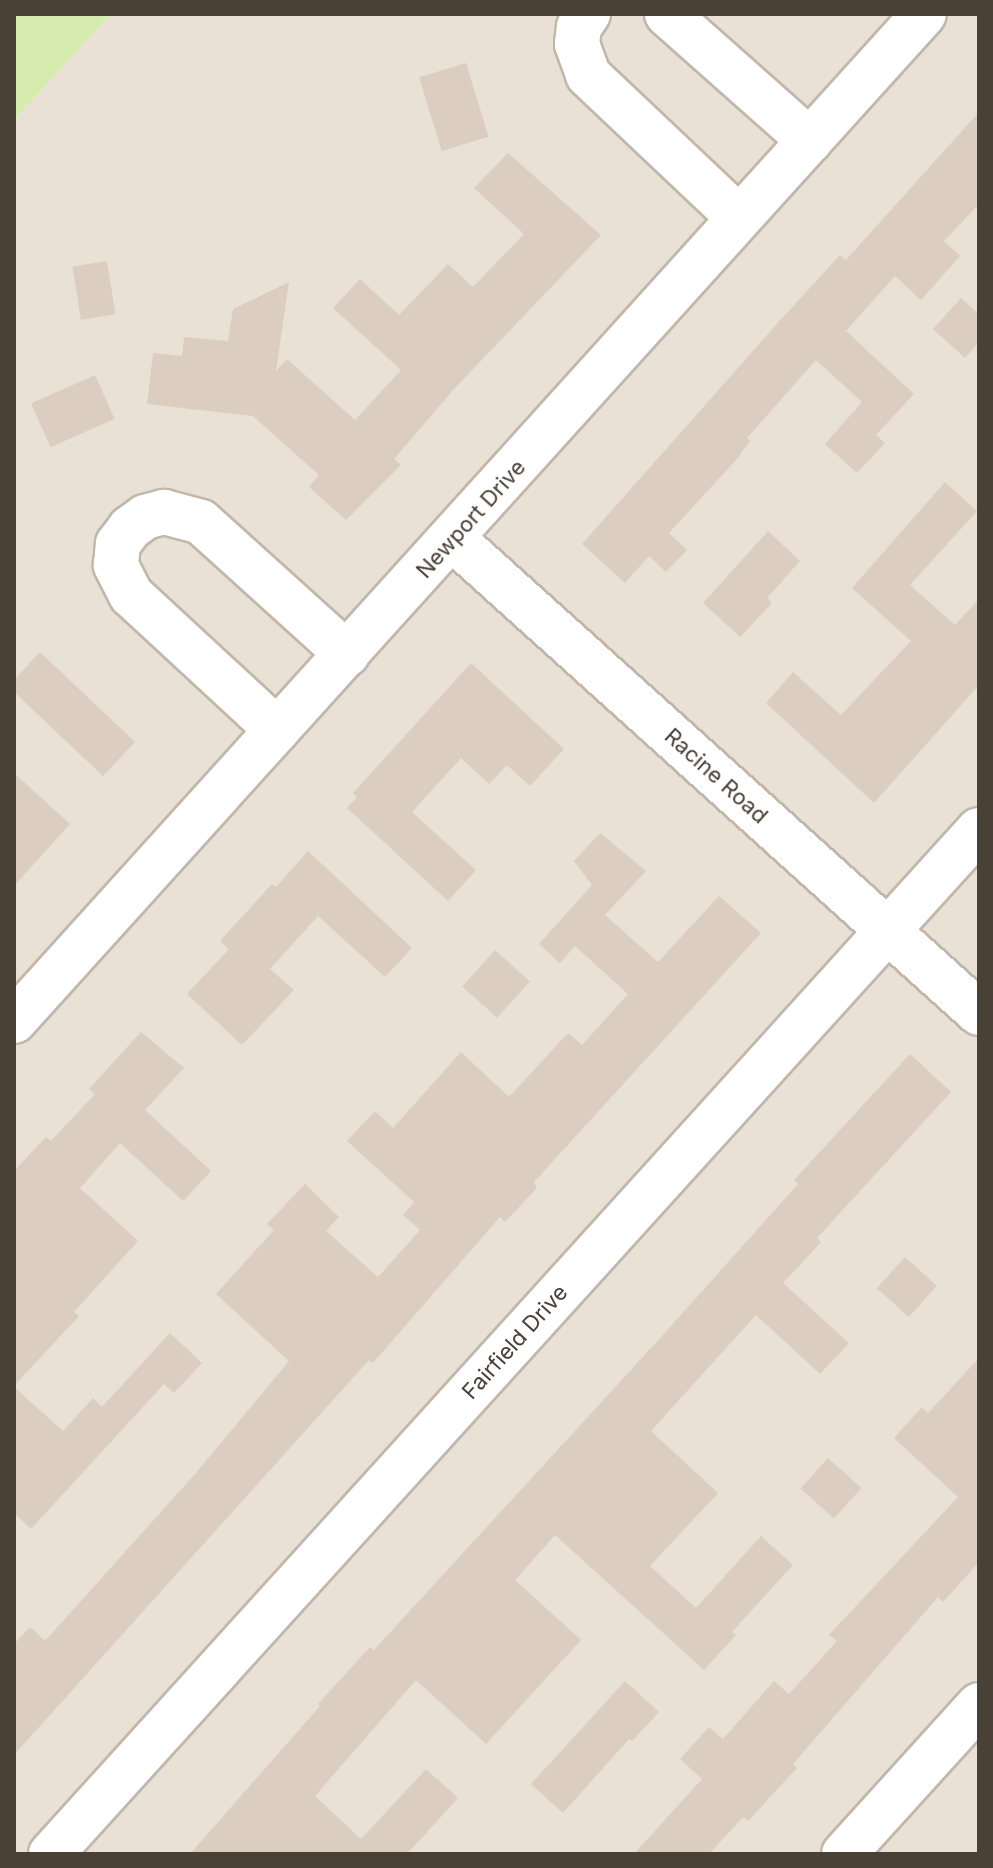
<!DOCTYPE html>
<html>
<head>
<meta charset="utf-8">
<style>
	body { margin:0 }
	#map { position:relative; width:993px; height:1868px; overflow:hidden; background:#f5f0e8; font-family:Inter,sans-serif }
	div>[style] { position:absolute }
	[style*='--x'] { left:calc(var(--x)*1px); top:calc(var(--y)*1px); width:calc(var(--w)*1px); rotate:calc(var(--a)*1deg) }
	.residential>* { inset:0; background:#e9e1d6 }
	.green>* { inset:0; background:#d6ecaf }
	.building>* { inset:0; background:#dbcdc0; transform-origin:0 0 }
	.roads { filter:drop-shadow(2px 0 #c1b7aa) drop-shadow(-2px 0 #c1b7aa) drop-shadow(0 2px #c1b7aa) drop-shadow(0 -2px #c1b7aa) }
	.minor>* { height:44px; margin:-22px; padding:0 22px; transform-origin:22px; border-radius:22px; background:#fff }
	span { translate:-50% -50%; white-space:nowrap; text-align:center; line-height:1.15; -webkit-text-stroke:6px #fff; paint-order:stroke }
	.street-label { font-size:22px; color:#494036 }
	.frame { position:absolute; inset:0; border:16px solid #494036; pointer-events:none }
</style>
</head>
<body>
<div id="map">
	<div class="residential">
		<i style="clip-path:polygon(111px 14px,979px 14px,979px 1854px,14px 1854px,14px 120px)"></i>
	</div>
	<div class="green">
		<i style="clip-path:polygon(14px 14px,111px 14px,14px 120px)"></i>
	</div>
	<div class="building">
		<i style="left:466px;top:63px;width:77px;height:49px;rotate:73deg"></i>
		<i style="clip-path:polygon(979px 112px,979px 204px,944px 241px,960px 256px,921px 300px,895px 276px,846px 331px,914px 394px,876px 435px,885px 443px,857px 473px,825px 444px,862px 402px,816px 360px,747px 438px,750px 441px,736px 460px,669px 533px,687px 550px,666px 572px,649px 556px,625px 583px,582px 544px,775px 326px,840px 255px,846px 260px)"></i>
		<i style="clip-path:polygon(508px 153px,601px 235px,454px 389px,394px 459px,401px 465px,346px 520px,309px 487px,319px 475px,253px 416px,147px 404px,153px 353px,182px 356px,184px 337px,228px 341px,233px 309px,289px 282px,276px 371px,287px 359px,355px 420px,401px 370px,333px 308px,360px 279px,399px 315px,448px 264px,473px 287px,524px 234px,474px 188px)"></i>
		<i style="left:107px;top:261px;width:54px;height:35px;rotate:81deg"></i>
		<i style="clip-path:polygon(961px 298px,979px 314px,979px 342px,965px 358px,933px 329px)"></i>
		<i style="left:95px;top:375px;width:48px;height:70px;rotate:66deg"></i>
		<i style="clip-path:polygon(945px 482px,977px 511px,910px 585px,955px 625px,979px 599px,979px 685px,874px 803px,766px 703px,793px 672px,841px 715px,911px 641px,852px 588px)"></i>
		<i style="clip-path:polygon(768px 531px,800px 561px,767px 598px,772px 603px,740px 637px,703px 603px)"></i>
		<i style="clip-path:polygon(40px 652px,135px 742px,103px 776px,14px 692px,14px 680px)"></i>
		<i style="clip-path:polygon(471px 663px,564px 749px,530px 786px,507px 765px,489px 784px,461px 758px,412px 812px,476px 870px,448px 901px,347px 808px,357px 797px,353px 793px)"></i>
		<i style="clip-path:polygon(14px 773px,70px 824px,14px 886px)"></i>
		<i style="clip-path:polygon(600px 833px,646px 871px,605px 915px,658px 962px,719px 896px,761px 933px,534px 1182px,537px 1188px,505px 1222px,500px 1217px,373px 1363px,369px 1360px,14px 1755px,14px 1644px,30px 1627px,45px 1641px,195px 1474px,289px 1361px,216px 1294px,274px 1230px,267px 1224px,305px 1184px,339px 1217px,326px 1231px,378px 1277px,420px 1230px,403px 1215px,414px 1202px,347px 1141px,375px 1111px,393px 1128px,461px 1052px,509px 1097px,568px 1033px,582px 1045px,628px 994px,575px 946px,560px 963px,539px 944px,592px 885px,574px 861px)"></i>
		<i style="clip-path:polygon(308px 851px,412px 948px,385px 977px,318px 916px,270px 969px,294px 990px,242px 1045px,187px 994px,229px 949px,220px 941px,272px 884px,276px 887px)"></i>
		<i style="left:495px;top:950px;width:47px;height:49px;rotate:42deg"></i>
		<i style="clip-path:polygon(141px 1032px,184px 1068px,145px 1110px,211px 1171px,183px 1201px,120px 1143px,80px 1188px,138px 1241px,74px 1312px,79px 1316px,14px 1386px,14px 1171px,46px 1137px,51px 1141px,95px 1094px,89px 1089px)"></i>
		<i style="clip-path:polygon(910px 1054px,951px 1092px,817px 1238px,821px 1242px,783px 1283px,849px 1343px,820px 1374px,756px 1315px,651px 1431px,718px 1493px,650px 1566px,696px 1608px,761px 1536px,793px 1565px,732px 1632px,736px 1635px,704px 1670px,555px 1535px,515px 1580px,581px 1640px,486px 1744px,416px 1680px,315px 1796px,361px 1839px,426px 1769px,458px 1798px,407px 1854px,190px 1854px,320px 1706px,318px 1704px,370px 1647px,374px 1650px,662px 1336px,798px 1184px,794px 1180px)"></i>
		<i style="left:905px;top:1257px;width:43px;height:42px;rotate:42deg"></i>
		<i style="clip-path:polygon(170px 1333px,202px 1363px,174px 1393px,164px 1384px,31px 1529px,14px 1513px,14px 1387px,63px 1431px,93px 1398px,102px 1407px)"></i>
		<i style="clip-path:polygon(979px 1358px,979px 1562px,943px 1602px,938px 1597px,793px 1764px,797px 1768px,748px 1821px,743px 1817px,709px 1854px,634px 1854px,702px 1779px,680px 1759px,709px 1727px,723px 1739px,774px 1681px,789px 1694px,837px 1641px,829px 1635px,958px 1497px,894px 1438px,922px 1407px,928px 1413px)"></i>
		<i style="left:828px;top:1458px;width:45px;height:41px;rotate:42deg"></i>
		<i style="clip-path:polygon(625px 1681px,659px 1712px,632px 1741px,629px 1739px,563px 1813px,531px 1784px)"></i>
	</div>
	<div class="roads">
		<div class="minor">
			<i style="--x:588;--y:14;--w:16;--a:125"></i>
			<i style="--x:579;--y:27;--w:17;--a:97"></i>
			<i style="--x:577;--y:44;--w:33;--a:70"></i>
			<i style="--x:588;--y:75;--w:208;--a:43.4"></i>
			<i style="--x:667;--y:14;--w:191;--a:41.6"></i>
			<i style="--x:453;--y:539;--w:708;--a:42.02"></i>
			<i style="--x:277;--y:730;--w:199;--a:-137.2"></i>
			<i style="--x:131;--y:595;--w:34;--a:-117"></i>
			<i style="--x:116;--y:565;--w:21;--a:-85"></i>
			<i style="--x:118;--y:544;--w:20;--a:-53"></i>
			<i style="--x:130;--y:528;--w:19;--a:-36"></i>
			<i style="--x:145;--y:517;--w:20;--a:-15"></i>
			<i style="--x:164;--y:512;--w:38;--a:15"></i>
			<i style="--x:201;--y:522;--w:197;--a:42.1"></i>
			<i style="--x:14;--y:1021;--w:1357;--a:-47.9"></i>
			<i style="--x:51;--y:1854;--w:1382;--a:-47.82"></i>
			<i style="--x:844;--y:1854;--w:201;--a:-47.8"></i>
		</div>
	</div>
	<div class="street-label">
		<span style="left:471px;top:519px;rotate:-48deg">Newport Drive</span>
		<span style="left:716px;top:776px;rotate:42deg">Racine Road</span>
		<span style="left:515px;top:1342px;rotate:-48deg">Fairfield Drive</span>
	</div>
	<div class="frame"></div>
</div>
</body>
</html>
